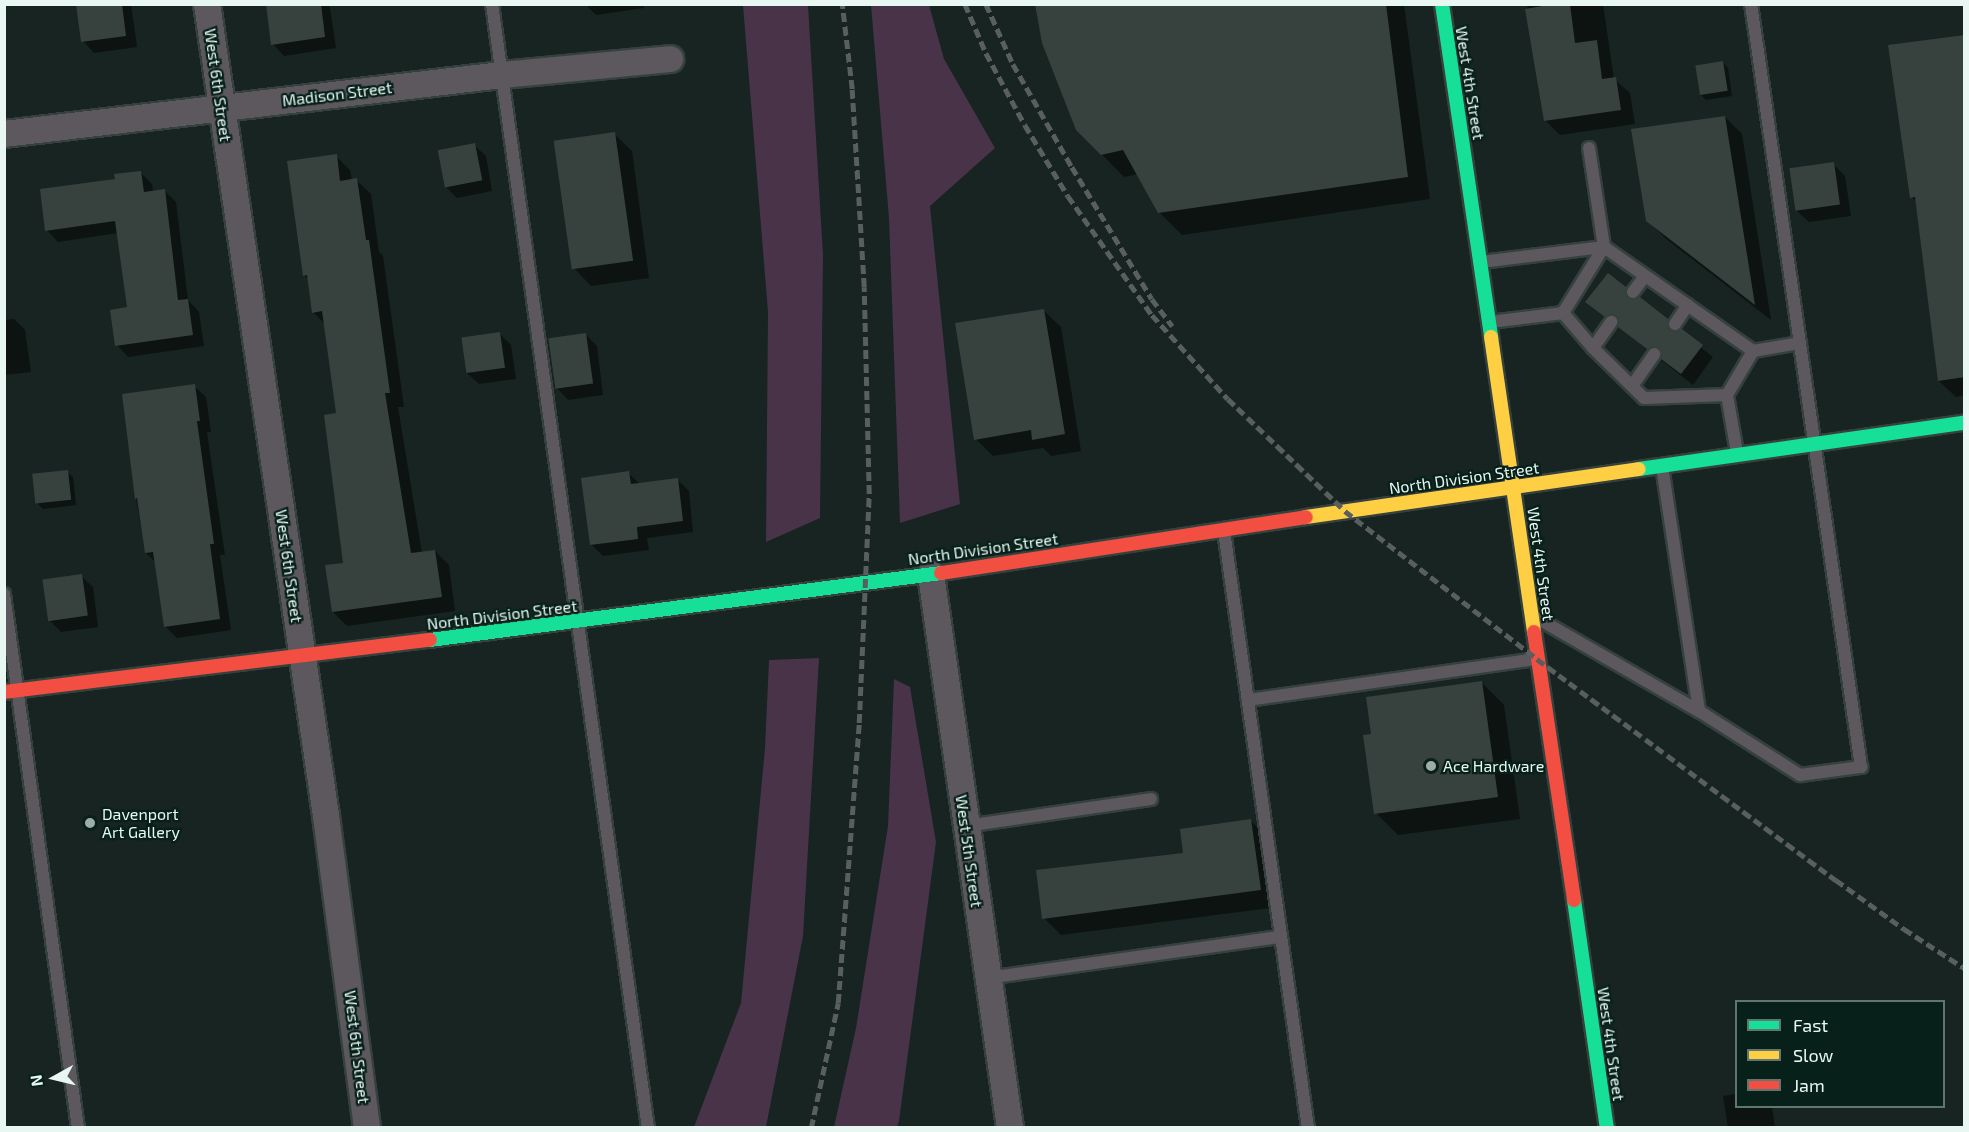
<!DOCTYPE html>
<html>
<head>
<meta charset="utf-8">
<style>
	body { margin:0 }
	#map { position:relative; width:1969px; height:1132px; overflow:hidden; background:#172421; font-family:"Exo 2",sans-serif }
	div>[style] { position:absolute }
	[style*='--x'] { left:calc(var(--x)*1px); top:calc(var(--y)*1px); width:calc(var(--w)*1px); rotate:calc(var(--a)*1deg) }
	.green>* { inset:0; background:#483348 }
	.shadow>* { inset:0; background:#0007 }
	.building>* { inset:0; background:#37423f; transform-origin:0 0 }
	.roads { filter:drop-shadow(2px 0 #35413d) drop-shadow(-2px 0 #35413d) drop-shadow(0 2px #35413d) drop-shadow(0 -2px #35413d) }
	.lane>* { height:12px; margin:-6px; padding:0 6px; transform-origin:6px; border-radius:6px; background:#5d585e }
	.street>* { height:26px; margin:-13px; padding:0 13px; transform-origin:13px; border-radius:13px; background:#5d585e }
	.fast>* { height:14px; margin:-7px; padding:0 7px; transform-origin:7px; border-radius:7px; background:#16e098 }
	.slow>* { height:14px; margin:-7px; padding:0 7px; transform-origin:7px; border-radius:7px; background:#ffcf43 }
	.jam>* { height:14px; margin:-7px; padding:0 7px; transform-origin:7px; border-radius:7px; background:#f24e42 }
	.rail>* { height:4.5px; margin-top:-2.25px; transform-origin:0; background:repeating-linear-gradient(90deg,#595e5e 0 9px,transparent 0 13.5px) }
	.dots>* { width:16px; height:16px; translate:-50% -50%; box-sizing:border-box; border:3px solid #07201a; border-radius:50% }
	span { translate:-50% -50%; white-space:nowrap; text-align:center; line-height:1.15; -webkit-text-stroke:4.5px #07201a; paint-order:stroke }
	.street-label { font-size:16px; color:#e8f7f2 }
	.poi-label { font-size:16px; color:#e8f7f2 }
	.left { translate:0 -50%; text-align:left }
	.frame { position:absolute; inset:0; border:6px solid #e8f7f2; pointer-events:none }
	.legend { position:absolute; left:1735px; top:1000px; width:210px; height:108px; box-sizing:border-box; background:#07201a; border:2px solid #617670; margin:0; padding:8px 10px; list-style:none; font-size:18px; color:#e8f7f2 }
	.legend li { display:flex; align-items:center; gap:12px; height:30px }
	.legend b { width:30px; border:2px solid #617670 }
	.north { position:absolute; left:24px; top:1048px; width:60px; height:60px; -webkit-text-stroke:4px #07201a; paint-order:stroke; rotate:262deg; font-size:16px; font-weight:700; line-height:24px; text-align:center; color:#e8f7f2 }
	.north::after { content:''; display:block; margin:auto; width:21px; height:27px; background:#e8f7f2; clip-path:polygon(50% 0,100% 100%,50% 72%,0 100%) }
</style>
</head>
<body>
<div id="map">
	<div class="green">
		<i style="clip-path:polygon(743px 5px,808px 5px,823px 255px,820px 518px,766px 542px,768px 312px)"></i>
		<i style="clip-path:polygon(871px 5px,929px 5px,944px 59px,995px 148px,930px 206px,960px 504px,900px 523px,889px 218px)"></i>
		<i style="clip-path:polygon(819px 658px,803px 936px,766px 1127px,694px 1127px,741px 1003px,765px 748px,769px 660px)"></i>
		<i style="clip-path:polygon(894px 679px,910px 687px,936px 842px,899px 1121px,897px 1127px,834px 1127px,856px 1028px,888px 826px)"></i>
	</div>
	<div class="shadow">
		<i style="clip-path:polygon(78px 4px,131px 4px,137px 47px,94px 53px,83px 41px)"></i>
		<i style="clip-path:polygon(267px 4px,327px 4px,330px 8px,336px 48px,284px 56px,273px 44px)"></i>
		<i style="clip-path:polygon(585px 4px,644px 4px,644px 8px,596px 15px)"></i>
		<i style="clip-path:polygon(1048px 4px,1404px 4px,1430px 199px,1182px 235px,1159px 212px,1138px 174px,1124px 177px,1078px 130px)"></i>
		<i style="clip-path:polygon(1527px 4px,1603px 4px,1614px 79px,1630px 93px,1635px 124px,1560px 135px,1545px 120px)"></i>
		<i style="clip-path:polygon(1964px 36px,1964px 395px,1956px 397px,1939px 381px,1917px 202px,1912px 197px)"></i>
		<i style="clip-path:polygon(1723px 62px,1728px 68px,1732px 96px,1706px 100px,1700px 94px)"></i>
		<i style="clip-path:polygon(1725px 117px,1742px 134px,1771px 320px,1665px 238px,1647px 220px)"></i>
		<i style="clip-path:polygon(614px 134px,632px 151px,649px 278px,591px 286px,574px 268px)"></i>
		<i style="clip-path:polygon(474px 145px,486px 156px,492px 191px,457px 198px,445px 186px)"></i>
		<i style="clip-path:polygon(336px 156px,350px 170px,352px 181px,356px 180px,371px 194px,379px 252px,383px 256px,404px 407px,398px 407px,422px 553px,435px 551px,449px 565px,455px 611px,347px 626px,333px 612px,345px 564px,338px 415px,325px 324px,313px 312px,309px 280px,304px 275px)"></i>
		<i style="clip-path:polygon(1833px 164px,1845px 176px,1851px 216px,1809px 222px,1797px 211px)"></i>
		<i style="clip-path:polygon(140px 172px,152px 184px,153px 192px,164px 190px,176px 202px,188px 300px,199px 312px,204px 346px,128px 357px,117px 345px,129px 308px,118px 233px,58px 242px,47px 230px,116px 180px)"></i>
		<i style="clip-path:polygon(1625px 288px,1713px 357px,1693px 385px,1587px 302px)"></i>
		<i style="clip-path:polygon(1043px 310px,1061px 327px,1081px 451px,1051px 456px,1043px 448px,993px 456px,976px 439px)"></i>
		<i style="clip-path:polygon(14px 319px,25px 330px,31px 372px,4px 375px,4px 320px)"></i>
		<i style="clip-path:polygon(500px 334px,511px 345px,516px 379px,479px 384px,467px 373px)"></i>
		<i style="clip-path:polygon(585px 334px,597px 346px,603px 395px,568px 400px,557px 388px)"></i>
		<i style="clip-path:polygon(194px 386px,206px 397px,211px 432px,207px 432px,225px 555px,220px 555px,231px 630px,177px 638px,165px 626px,156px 563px,146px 553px,136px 498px)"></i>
		<i style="clip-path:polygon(67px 472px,73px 477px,76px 505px,43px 509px,38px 504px)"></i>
		<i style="clip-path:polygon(628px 473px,640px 484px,677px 479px,689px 491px,693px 532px,647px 538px,649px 550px,603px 556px,592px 545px)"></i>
		<i style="clip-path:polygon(81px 576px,93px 587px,98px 627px,61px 632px,50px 621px)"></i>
		<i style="clip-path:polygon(1481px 682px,1504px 705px,1520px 819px,1398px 835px,1376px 813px,1373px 735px)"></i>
		<i style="clip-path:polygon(1251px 821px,1268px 838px,1277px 907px,1061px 935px,1044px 918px,1185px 854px)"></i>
		<i style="clip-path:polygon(1736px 1094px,1736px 1106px,1772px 1106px,1775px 1128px,1728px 1128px,1723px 1096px)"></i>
	</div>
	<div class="building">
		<i style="clip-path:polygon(76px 4px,122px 4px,126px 36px,81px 42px)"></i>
		<i style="clip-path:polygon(266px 4px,321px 4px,325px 37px,271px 45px)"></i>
		<i style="clip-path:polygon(1035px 4px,1386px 4px,1408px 177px,1158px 213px,1123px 150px,1101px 155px,1076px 130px,1042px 43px)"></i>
		<i style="clip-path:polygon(1554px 4px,1570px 4px,1575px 43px,1597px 40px,1602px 79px,1616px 77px,1621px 110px,1544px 121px,1525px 9px)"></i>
		<i style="clip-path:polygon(1965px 35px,1965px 377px,1938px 381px,1915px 197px,1910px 198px,1888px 45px)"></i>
		<i style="left:1723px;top:61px;width:30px;height:28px;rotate:81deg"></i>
		<i style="clip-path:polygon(1725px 116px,1755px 305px,1646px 221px,1631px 129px)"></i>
		<i style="left:615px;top:132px;width:130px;height:62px;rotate:82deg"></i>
		<i style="left:475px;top:143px;width:38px;height:38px;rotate:79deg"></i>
		<i style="clip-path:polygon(337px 154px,340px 181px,357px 178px,366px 240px,369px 240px,390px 393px,385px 393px,411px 553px,435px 550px,442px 597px,332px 612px,325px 565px,343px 563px,324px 415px,336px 413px,322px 311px,312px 313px,307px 275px,303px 276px,287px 161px)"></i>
		<i style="left:1834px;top:162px;width:43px;height:45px;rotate:82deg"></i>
		<i style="clip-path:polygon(141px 171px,144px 192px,165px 189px,178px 300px,188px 299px,193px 335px,115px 346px,110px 310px,127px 307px,115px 221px,45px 231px,40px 189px,115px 179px,114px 174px)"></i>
		<i style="clip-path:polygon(1608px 273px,1626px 287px,1628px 298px,1633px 300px,1640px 297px,1668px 319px,1667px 324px,1670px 330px,1675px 332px,1682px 329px,1703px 345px,1681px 374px,1661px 359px,1662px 354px,1659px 348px,1654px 346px,1647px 349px,1618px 327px,1616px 316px,1611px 314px,1605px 317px,1585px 302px)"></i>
		<i style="clip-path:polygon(1044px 309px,1065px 434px,1032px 440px,1031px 430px,974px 440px,955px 323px)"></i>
		<i style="left:500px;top:332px;width:36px;height:39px;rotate:82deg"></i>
		<i style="left:586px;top:333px;width:51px;height:38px;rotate:82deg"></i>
		<i style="clip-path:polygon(195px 384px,200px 421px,197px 421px,214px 544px,210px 544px,220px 619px,164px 627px,153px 552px,145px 553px,137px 498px,135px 499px,122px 394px)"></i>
		<i style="left:68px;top:470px;width:30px;height:36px;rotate:84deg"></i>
		<i style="clip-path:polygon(629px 471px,631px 484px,678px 478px,683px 521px,637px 527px,638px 539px,590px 545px,581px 478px)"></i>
		<i style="left:82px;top:574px;width:42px;height:40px;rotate:82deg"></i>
		<i style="clip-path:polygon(1482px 681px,1498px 797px,1374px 814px,1363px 735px,1371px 734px,1366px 697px)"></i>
		<i style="clip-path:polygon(1251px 819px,1261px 890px,1042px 919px,1036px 870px,1183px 853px,1180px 829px)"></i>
	</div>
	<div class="roads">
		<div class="lane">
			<i style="--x:492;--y:4;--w:1135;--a:82.1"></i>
			<i style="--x:1481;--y:262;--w:124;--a:-7"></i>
			<i style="--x:1604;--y:247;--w:182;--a:34.9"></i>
			<i style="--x:1633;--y:292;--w:20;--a:-53"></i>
			<i style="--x:1563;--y:313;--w:46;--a:49.4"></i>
			<i style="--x:1593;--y:348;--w:71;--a:44.4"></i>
			<i style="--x:1644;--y:398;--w:83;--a:-2.1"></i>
			<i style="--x:1727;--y:395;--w:59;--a:80.2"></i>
			<i style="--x:1490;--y:322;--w:74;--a:-7"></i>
			<i style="--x:1563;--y:313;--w:78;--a:-58.2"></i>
			<i style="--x:1604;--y:247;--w:100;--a:-98.6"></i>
			<i style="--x:1675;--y:324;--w:23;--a:-56"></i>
			<i style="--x:1593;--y:348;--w:32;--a:-55"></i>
			<i style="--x:1632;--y:386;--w:39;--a:-55"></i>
			<i style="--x:1727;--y:395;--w:51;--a:-59.4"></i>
			<i style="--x:1753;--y:351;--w:48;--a:-9.7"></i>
			<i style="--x:1662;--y:466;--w:248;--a:81.4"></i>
			<i style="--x:1224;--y:531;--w:603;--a:81.99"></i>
			<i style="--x:4;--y:594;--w:539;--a:82.11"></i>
			<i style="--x:1537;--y:618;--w:187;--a:29.9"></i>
			<i style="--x:1699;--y:711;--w:120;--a:32.4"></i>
			<i style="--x:1800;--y:775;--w:62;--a:-7.5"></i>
			<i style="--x:1861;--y:767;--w:771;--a:-98.2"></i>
			<i style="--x:1248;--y:700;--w:291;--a:-8.1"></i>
			<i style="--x:966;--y:826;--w:187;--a:-8.3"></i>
			<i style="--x:987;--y:978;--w:296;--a:-8"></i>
		</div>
		<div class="street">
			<i style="--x:207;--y:4;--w:821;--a:81.66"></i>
			<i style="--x:326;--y:816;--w:315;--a:82.5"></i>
			<i style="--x:4;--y:134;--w:501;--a:-6.76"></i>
			<i style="--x:502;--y:75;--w:169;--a:-5.4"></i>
			<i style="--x:931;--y:574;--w:560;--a:81.88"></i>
		</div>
		<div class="fast">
			<i style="--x:1442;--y:4;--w:337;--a:81.6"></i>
			<i style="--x:1639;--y:469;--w:328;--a:-8.1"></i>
			<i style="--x:430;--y:640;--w:515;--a:-7.47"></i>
			<i style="--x:1574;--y:900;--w:230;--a:81.8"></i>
		</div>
		<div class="slow">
			<i style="--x:1491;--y:337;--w:298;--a:81.7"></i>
			<i style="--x:1306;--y:517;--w:336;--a:-8.2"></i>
		</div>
		<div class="jam">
			<i style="--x:941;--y:573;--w:369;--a:-8.7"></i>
			<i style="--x:1534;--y:632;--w:271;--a:81.5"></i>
			<i style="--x:4;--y:692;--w:429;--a:-7"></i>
		</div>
	</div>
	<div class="rail">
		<i style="--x:965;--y:4;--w:53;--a:66.8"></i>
		<i style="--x:986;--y:53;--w:82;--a:61.6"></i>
		<i style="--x:1025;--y:125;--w:83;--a:58.8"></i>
		<i style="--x:1068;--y:196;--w:146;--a:54.8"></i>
		<i style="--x:1152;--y:315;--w:113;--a:47.9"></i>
		<i style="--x:1228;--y:399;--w:162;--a:43.7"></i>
		<i style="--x:1345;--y:511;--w:242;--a:37.6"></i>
		<i style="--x:1537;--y:659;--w:372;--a:36.5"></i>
		<i style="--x:1836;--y:880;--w:84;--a:35.8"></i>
		<i style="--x:1904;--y:929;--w:72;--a:33"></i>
		<i style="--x:986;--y:4;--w:66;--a:65.8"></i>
		<i style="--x:1013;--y:64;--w:119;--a:60.2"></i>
		<i style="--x:1072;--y:167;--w:154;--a:58.8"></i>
		<i style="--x:1152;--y:299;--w:34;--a:53"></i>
		<i style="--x:811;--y:1128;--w:128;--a:-77.8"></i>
		<i style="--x:838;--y:1003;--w:281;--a:-85.7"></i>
		<i style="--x:859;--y:723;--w:229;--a:-87.5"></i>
		<i style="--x:869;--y:494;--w:207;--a:-91.4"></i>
		<i style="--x:864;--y:287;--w:198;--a:-93.5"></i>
		<i style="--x:852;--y:89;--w:86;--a:-96.7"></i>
	</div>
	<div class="dots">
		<i style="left:1431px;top:766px;background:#9fada9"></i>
		<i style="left:90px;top:823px;background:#9fada9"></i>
	</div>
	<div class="street-label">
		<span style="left:1470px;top:83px;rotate:81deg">West 4th Street</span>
		<span style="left:218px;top:85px;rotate:82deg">West 6th Street</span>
		<span style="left:337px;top:94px;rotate:-7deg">Madison Street</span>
		<span style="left:1464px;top:478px;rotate:-8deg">North Division Street</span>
		<span style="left:983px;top:549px;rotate:-8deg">North Division Street</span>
		<span style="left:1541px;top:564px;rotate:82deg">West 4th Street</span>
		<span style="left:289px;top:566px;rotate:82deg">West 6th Street</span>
		<span style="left:502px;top:615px;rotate:-7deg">North Division Street</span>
		<span style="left:969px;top:851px;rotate:82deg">West 5th Street</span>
		<span style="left:1611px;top:1044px;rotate:82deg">West 4th Street</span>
		<span style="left:357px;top:1047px;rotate:83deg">West 6th Street</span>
	</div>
	<div class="poi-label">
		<span class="left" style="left:1443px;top:766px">Ace Hardware</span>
		<span class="left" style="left:102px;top:823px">Davenport<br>Art Gallery</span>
	</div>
	<div class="frame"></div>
	<ul class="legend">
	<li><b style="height:8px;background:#16e098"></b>Fast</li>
	<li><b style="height:8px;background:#ffcf43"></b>Slow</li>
	<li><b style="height:8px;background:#f24e42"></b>Jam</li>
	</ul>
	<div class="north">N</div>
</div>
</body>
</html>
